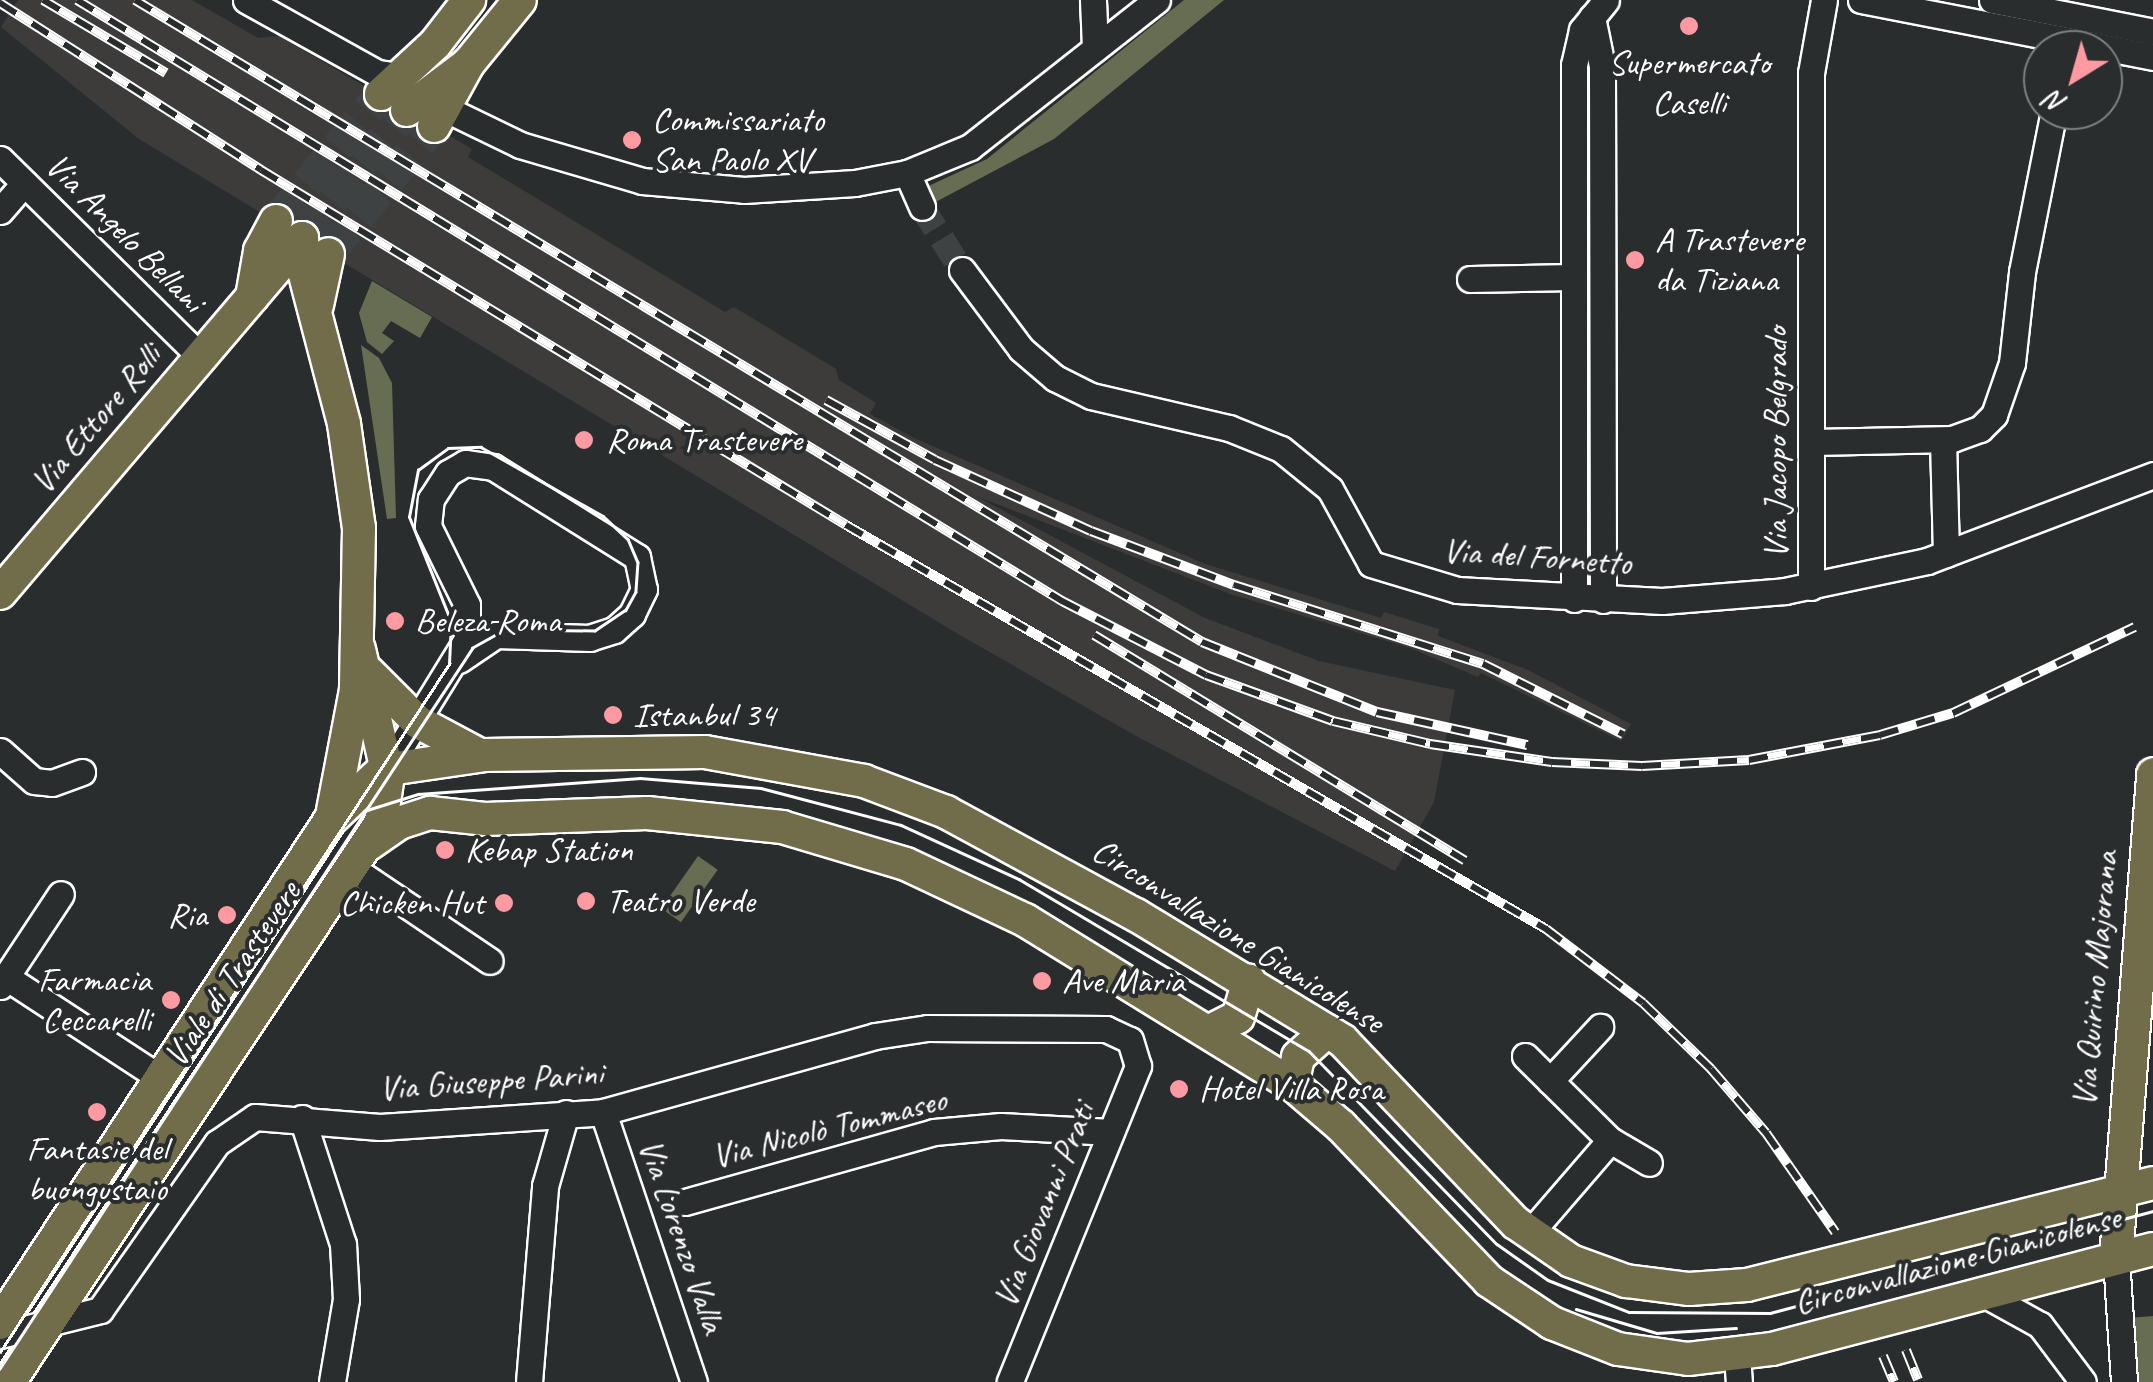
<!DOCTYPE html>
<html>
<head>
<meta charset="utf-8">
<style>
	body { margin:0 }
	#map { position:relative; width:2153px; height:1382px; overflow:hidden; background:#2a2d2e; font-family:Caveat,sans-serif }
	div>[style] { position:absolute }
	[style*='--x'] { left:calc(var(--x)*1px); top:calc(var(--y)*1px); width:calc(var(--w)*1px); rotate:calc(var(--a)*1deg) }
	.built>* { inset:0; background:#3e3b3b }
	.green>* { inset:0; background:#676d53; transform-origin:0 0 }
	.minor-tunnel>* { height:25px; margin-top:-12.5px; transform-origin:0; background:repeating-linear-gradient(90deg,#3f4243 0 25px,transparent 0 37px) }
	.major-tunnel>* { height:32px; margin-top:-16px; transform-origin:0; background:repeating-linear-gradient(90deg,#3f4243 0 32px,transparent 0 48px) }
	.roads { filter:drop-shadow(2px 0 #fff) drop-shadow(-2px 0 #fff) drop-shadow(0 2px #fff) drop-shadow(0 -2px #fff) }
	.minor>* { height:25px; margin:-12.5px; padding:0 12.5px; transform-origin:12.5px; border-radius:12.5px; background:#2a2d2e }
	.major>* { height:32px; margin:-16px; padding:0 16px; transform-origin:16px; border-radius:16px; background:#716d4b }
	.tram>* { height:2.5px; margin:-1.25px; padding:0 1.25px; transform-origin:1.25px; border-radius:1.25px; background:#fff }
	.rail>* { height:10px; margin-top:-5px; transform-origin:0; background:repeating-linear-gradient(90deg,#2a2d2e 0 19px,#fff 0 38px); box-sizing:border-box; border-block:2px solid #fff }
	.dots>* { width:28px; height:28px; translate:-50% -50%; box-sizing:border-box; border:5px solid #2a2d2e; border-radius:50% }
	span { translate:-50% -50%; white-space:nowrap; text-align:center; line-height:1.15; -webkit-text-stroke:8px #2a2d2e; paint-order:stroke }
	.poi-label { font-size:35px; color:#fff }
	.left { translate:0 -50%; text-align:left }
	.right { translate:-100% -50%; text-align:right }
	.street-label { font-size:35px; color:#fff }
	.north { position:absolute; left:2023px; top:30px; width:100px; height:100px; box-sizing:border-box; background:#2a2d2e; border:2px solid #7f8182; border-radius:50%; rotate:217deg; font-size:28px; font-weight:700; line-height:40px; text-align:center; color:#fff }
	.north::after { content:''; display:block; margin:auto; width:35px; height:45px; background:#ff9aa2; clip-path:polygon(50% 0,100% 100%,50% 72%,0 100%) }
</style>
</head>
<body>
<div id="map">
	<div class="built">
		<i style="clip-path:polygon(18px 0,192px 0,258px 38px,279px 36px,472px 149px,468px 157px,725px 312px,734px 307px,836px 369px,839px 380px,876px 403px,870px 414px,914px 438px,1205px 564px,1381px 618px,1384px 612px,1439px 629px,1438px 636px,1528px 670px,1631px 724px,1621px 741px,1481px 673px,1478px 677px,1410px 648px,1230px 594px,976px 496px,1205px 618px,1319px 661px,1455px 690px,1434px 802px,1395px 871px,1136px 736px,953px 631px,139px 139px,1px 27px)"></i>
	</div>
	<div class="green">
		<i style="clip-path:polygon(1184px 0,1224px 0,1054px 139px,930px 205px,924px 188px,987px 159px)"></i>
		<i style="clip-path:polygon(372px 281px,432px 317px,420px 338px,391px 321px,382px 333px,394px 341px,382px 354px,367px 342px,359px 313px)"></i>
		<i style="clip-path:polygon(361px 345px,379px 358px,392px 383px,396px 518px,387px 519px)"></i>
		<i style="left:698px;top:856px;width:24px;height:64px;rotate:35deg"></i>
		<i style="clip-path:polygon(2153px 1316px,2153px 1382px,2134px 1382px,2129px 1318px)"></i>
	</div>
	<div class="minor-tunnel">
		<i style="--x:922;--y:207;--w:75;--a:57.6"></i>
	</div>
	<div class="major-tunnel">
		<i style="--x:276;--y:221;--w:165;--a:-50.4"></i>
		<i style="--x:302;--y:238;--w:166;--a:-50.6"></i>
		<i style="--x:328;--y:254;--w:166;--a:-50.4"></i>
	</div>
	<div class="roads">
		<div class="minor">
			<i style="--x:246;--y:0;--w:150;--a:29.1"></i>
			<i style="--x:377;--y:73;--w:21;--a:8"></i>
			<i style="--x:1093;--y:0;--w:48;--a:87.6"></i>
			<i style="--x:1861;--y:0;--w:298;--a:11"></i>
			<i style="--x:1992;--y:0;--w:164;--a:11.2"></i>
			<i style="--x:1592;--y:17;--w:50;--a:78.5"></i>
			<i style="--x:1602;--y:66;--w:534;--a:89.89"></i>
			<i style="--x:446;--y:109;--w:82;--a:25.9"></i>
			<i style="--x:520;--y:145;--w:127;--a:16.4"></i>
			<i style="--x:642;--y:181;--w:102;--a:5"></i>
			<i style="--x:744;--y:190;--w:111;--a:-3.6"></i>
			<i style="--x:855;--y:183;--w:53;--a:-10.9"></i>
			<i style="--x:907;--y:173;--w:68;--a:-22.4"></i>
			<i style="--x:970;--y:147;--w:238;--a:-38.2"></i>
			<i style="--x:0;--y:159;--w:282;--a:44.6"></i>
			<i style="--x:907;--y:173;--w:37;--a:66"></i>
			<i style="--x:0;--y:211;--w:37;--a:-49"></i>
			<i style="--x:962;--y:270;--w:99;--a:53.2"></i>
			<i style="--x:1021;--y:349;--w:45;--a:40.5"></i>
			<i style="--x:1055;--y:378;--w:40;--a:26.6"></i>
			<i style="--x:1091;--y:396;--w:142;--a:13.1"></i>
			<i style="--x:1229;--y:428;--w:56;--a:22"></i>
			<i style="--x:1281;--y:449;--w:63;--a:39.2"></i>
			<i style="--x:1330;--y:489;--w:85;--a:61.3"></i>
			<i style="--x:1371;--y:564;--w:90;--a:16.8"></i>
			<i style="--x:1457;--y:590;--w:205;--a:3.1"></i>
			<i style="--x:1662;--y:601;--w:123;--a:-4.6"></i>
			<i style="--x:1785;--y:591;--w:145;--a:-11.9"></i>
			<i style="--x:1927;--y:561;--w:242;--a:-20.8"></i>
			<i style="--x:1470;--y:279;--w:103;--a:-1.1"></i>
			<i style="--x:1943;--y:440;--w:114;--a:88.5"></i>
			<i style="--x:1813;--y:442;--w:139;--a:-1.2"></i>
			<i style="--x:1952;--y:439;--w:30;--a:-20"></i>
			<i style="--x:1980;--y:429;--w:20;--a:-45"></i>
			<i style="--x:1994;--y:415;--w:55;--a:-70.9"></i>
			<i style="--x:2012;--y:363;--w:92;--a:-83.7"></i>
			<i style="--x:2022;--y:272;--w:165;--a:-78.8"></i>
			<i style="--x:1811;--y:587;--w:514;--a:-90"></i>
			<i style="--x:1811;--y:73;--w:74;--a:-79.9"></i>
			<i style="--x:1574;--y:599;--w:534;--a:-90"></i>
			<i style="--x:1574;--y:65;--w:36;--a:-77"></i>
			<i style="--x:1582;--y:30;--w:38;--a:-51"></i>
			<i style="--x:0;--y:751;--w:45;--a:41.4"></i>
			<i style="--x:34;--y:781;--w:18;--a:6"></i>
			<i style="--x:52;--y:783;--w:32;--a:-20"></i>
			<i style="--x:387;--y:769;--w:153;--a:-58.4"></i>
			<i style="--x:467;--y:639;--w:34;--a:-90"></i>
			<i style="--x:467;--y:605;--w:88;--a:-116.3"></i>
			<i style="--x:428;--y:526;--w:27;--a:-84"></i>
			<i style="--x:431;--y:499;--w:31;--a:-57"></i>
			<i style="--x:448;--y:473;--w:20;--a:-30"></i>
			<i style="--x:465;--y:463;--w:28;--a:8"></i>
			<i style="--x:493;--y:467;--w:170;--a:32"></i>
			<i style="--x:637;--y:557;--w:33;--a:78"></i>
			<i style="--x:644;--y:589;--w:28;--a:116"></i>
			<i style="--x:632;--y:614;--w:24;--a:138"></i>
			<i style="--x:614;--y:630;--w:25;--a:162"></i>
			<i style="--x:590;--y:638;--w:94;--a:-178.2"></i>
			<i style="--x:496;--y:635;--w:45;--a:146"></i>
			<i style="--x:352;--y:868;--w:166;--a:34"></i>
			<i style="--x:6;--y:977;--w:183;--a:33.2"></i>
			<i style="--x:0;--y:986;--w:110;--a:-56.5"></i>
			<i style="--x:1525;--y:1056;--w:120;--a:44.7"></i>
			<i style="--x:1610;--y:1140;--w:45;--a:30.5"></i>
			<i style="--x:1550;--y:1081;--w:74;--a:-47.2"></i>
			<i style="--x:603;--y:1112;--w:285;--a:71.4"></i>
			<i style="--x:302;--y:1118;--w:133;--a:72"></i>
			<i style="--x:343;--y:1244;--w:55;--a:86.9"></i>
			<i style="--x:346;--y:1299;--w:84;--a:99.6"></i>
			<i style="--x:685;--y:1202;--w:259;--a:-15.7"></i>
			<i style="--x:934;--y:1132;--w:67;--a:-5.1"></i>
			<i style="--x:1001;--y:1126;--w:110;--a:3.1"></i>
			<i style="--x:1529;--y:1234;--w:124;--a:-49.2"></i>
			<i style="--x:2116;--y:1258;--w:124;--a:86.3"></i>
			<i style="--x:1986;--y:1295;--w:62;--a:29.1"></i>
			<i style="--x:2040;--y:1325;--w:71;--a:53"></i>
			<i style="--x:0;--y:1335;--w:103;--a:-14"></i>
			<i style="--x:100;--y:1310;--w:204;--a:-55"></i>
			<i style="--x:217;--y:1143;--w:46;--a:-34.4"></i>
			<i style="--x:255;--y:1117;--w:125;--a:4.6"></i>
			<i style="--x:380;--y:1127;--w:224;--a:-3.8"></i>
			<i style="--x:603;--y:1112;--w:282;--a:-15.6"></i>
			<i style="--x:875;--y:1036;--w:53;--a:-8.7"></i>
			<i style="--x:927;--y:1028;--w:179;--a:0.3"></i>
			<i style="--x:1106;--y:1029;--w:26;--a:25"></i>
			<i style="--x:1130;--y:1040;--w:27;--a:73"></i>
			<i style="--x:1138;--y:1066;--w:341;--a:112.1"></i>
			<i style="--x:1737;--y:1355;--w:27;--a:86"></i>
			<i style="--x:529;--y:1382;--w:197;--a:-85.3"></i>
			<i style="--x:545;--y:1186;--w:76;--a:-74"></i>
		</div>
		<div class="major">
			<i style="--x:381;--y:94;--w:74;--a:-42.8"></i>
			<i style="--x:435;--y:44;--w:56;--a:-52.3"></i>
			<i style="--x:407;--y:110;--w:76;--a:-37"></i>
			<i style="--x:434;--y:126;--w:71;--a:-61.3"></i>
			<i style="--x:468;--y:64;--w:82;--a:-50.9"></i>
			<i style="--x:302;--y:238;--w:33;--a:87"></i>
			<i style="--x:304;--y:271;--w:158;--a:75.3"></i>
			<i style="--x:344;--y:424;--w:105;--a:81.8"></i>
			<i style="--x:359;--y:528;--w:162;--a:91.1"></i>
			<i style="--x:356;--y:690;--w:123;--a:100.8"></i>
			<i style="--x:252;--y:297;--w:47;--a:-80.1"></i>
			<i style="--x:260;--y:251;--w:34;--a:-62"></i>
			<i style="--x:317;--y:305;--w:52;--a:-77.8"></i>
			<i style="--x:0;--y:593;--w:466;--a:-49.6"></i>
			<i style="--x:368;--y:672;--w:71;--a:45"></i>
			<i style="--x:418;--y:722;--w:68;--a:28.1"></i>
			<i style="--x:369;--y:844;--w:37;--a:-35"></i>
			<i style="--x:399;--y:823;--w:33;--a:-18"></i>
			<i style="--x:430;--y:813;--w:55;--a:6.2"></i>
			<i style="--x:485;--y:819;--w:162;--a:-2.1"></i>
			<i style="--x:647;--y:813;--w:136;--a:5.9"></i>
			<i style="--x:782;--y:827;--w:129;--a:16.6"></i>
			<i style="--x:906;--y:864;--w:132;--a:25.2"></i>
			<i style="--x:1025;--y:920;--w:313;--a:31.6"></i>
			<i style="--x:1292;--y:1084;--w:65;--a:40.6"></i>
			<i style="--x:1341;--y:1126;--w:214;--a:46.3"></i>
			<i style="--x:1489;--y:1281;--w:76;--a:33.7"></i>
			<i style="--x:1552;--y:1323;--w:71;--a:21.5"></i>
			<i style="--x:1618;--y:1349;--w:71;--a:8.1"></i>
			<i style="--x:1688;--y:1359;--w:85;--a:-6.8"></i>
			<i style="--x:1772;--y:1349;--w:394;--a:-14.7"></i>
			<i style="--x:1210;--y:1031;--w:31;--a:-27"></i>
			<i style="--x:1238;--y:1017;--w:38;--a:-73"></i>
			<i style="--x:1292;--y:1084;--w:28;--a:-77"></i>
			<i style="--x:1298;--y:1057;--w:39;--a:-42"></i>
			<i style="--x:2116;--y:1258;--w:485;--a:-85.6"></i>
			<i style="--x:0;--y:1323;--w:602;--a:-56.73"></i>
			<i style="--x:330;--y:820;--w:73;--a:-43.3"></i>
			<i style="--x:383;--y:770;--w:102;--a:-8.4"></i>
			<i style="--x:484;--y:755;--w:221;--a:-0.8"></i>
			<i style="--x:705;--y:752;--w:162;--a:10.3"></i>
			<i style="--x:864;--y:781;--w:88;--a:20.7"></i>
			<i style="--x:946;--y:812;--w:216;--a:28.5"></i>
			<i style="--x:1136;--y:915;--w:242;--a:31.3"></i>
			<i style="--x:1343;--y:1041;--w:251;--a:46.5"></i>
			<i style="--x:1516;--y:1223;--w:67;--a:34.6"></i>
			<i style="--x:1571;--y:1261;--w:59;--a:20"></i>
			<i style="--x:1626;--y:1281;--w:64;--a:7.2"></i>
			<i style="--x:1689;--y:1289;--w:58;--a:-3.9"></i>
			<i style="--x:1747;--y:1285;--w:419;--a:-14.1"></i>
			<i style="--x:9;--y:1382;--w:672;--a:-56.4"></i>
			<i style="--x:381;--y:822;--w:48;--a:-81.5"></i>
			<i style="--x:388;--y:775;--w:129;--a:-103"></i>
		</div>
	</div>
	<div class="tram">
		<i style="--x:364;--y:811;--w:57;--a:-17.5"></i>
		<i style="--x:418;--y:794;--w:223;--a:-4.1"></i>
		<i style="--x:640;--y:778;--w:121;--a:4.7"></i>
		<i style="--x:761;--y:788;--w:145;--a:14.8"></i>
		<i style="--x:901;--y:825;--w:130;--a:24.6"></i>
		<i style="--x:1019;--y:879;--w:337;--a:30.7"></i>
		<i style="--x:1309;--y:1051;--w:269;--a:45.8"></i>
		<i style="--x:1497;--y:1244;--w:62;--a:35.2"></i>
		<i style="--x:1548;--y:1280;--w:87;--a:21.6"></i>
		<i style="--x:1629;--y:1312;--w:141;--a:0.4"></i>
		<i style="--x:1770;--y:1313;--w:396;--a:-14.9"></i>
		<i style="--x:1576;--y:1309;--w:84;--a:16.5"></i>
		<i style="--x:1657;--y:1333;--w:79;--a:-3.6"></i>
		<i style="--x:0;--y:1352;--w:822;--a:-56.87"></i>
		<i style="--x:449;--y:664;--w:42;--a:-87.3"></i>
		<i style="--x:451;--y:622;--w:113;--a:-111.8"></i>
		<i style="--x:409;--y:517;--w:48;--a:-79.2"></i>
		<i style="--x:418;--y:470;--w:37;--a:-36"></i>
		<i style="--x:448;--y:448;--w:33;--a:-2"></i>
		<i style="--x:481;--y:447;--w:140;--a:29.5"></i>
		<i style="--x:603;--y:516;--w:34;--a:43"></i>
		<i style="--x:628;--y:539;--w:25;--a:67"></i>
		<i style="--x:638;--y:562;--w:30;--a:94"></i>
		<i style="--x:636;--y:592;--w:21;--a:119"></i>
		<i style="--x:626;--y:610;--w:37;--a:146"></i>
		<i style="--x:595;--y:631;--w:90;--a:-179.4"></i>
		<i style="--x:505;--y:630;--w:37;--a:151"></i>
		<i style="--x:473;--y:648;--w:862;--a:123.27"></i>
	</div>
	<div class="rail">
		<i style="--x:43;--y:0;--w:143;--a:30.7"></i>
		<i style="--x:77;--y:0;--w:1154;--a:31.39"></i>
		<i style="--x:1062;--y:601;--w:162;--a:27.2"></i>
		<i style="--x:1206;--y:675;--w:135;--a:19.9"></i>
		<i style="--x:1333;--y:721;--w:100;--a:13.3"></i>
		<i style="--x:1430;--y:744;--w:123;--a:8.4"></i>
		<i style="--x:1552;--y:762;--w:90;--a:2.5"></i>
		<i style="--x:1642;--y:766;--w:107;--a:-3.2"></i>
		<i style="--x:1749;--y:760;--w:133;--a:-10.8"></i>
		<i style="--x:1880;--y:735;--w:76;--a:-16.8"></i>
		<i style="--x:1953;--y:713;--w:201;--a:-25.3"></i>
		<i style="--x:135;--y:0;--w:1245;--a:31.03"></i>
		<i style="--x:1202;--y:642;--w:188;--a:21.8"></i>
		<i style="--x:1377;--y:712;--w:154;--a:12.4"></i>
		<i style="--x:0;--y:3;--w:310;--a:32.6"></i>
		<i style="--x:261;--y:170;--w:684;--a:31.25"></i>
		<i style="--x:846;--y:525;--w:808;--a:29.99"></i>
		<i style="--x:1546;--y:929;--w:122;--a:37.3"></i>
		<i style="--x:1643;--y:1003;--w:95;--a:44.1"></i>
		<i style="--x:1711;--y:1069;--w:84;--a:49.3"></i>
		<i style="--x:1766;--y:1133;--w:121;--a:55.1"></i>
		<i style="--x:826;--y:400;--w:124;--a:28.8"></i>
		<i style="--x:935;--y:460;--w:171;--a:24.5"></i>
		<i style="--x:1091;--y:531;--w:153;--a:20.7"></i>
		<i style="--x:1234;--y:585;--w:261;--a:17.6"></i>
		<i style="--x:1483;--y:664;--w:157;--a:26.6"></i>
		<i style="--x:1094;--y:635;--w:434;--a:31.3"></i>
		<i style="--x:1906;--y:1350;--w:32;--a:68"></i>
		<i style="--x:1883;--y:1356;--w:28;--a:67"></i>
	</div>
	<div class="dots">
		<i style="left:1689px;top:26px;background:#ff9aa2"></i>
		<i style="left:632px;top:140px;background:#ff9aa2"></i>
		<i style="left:1635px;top:260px;background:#ff9aa2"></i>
		<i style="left:584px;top:440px;background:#ff9aa2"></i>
		<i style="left:395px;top:621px;background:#ff9aa2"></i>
		<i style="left:613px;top:715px;background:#ff9aa2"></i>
		<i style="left:445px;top:850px;background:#ff9aa2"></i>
		<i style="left:586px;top:901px;background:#ff9aa2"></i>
		<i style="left:504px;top:903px;background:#ff9aa2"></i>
		<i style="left:227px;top:915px;background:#ff9aa2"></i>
		<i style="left:1042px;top:981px;background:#ff9aa2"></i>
		<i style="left:171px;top:1000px;background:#ff9aa2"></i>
		<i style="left:1179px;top:1089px;background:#ff9aa2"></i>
		<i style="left:97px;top:1112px;background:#ff9aa2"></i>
	</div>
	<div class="poi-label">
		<span style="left:1689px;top:83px">Supermercato<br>Caselli</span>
		<span class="left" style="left:652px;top:140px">Commissariato<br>San Paolo XV</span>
		<span class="left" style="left:1655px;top:260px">A Trastevere<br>da Tiziana</span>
		<span class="left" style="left:606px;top:440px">Roma Trastevere</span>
		<span class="left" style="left:415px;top:621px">Beleza Roma</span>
		<span class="left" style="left:633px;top:715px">Istanbul 34</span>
		<span class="left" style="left:465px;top:850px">Kebap Station</span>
		<span class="left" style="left:606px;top:901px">Teatro Verde</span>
		<span class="right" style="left:484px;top:903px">Chicken Hut</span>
		<span class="right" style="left:207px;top:915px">Ria</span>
		<span class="right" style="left:151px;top:1000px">Farmacia<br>Ceccarelli</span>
		<span class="left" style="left:1062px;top:981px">Ave Maria</span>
		<span class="left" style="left:1199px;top:1089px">Hotel Villa Rosa</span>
		<span style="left:97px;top:1169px">Fantasie del<br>buongustaio</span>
	</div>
	<div class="street-label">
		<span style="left:125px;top:233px;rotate:45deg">Via Angelo Bellani</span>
		<span style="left:96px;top:419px;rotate:-50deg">Via Ettore Rolli</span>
		<span style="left:1776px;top:443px;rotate:-90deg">Via Jacopo Belgrado</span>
		<span style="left:1537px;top:557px;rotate:4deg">Via del Fornetto</span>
		<span style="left:1238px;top:936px;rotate:32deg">Circonvallazione Gianicolense</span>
		<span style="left:232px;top:974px;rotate:-56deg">Viale di Trastevere</span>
		<span style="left:2095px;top:979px;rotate:-85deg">Via Quirino Majorana</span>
		<span style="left:491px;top:1081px;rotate:-4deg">Via Giuseppe Parini</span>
		<span style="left:829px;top:1128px;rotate:-14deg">Via Nicolò Tommaseo</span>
		<span style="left:1044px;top:1205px;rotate:-68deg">Via Giovanni Prati</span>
		<span style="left:682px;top:1236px;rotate:71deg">Via Lorenzo Valla</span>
		<span style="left:1957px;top:1260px;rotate:-15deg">Circonvallazione Gianicolense</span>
	</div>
	<div class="north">N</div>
</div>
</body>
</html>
